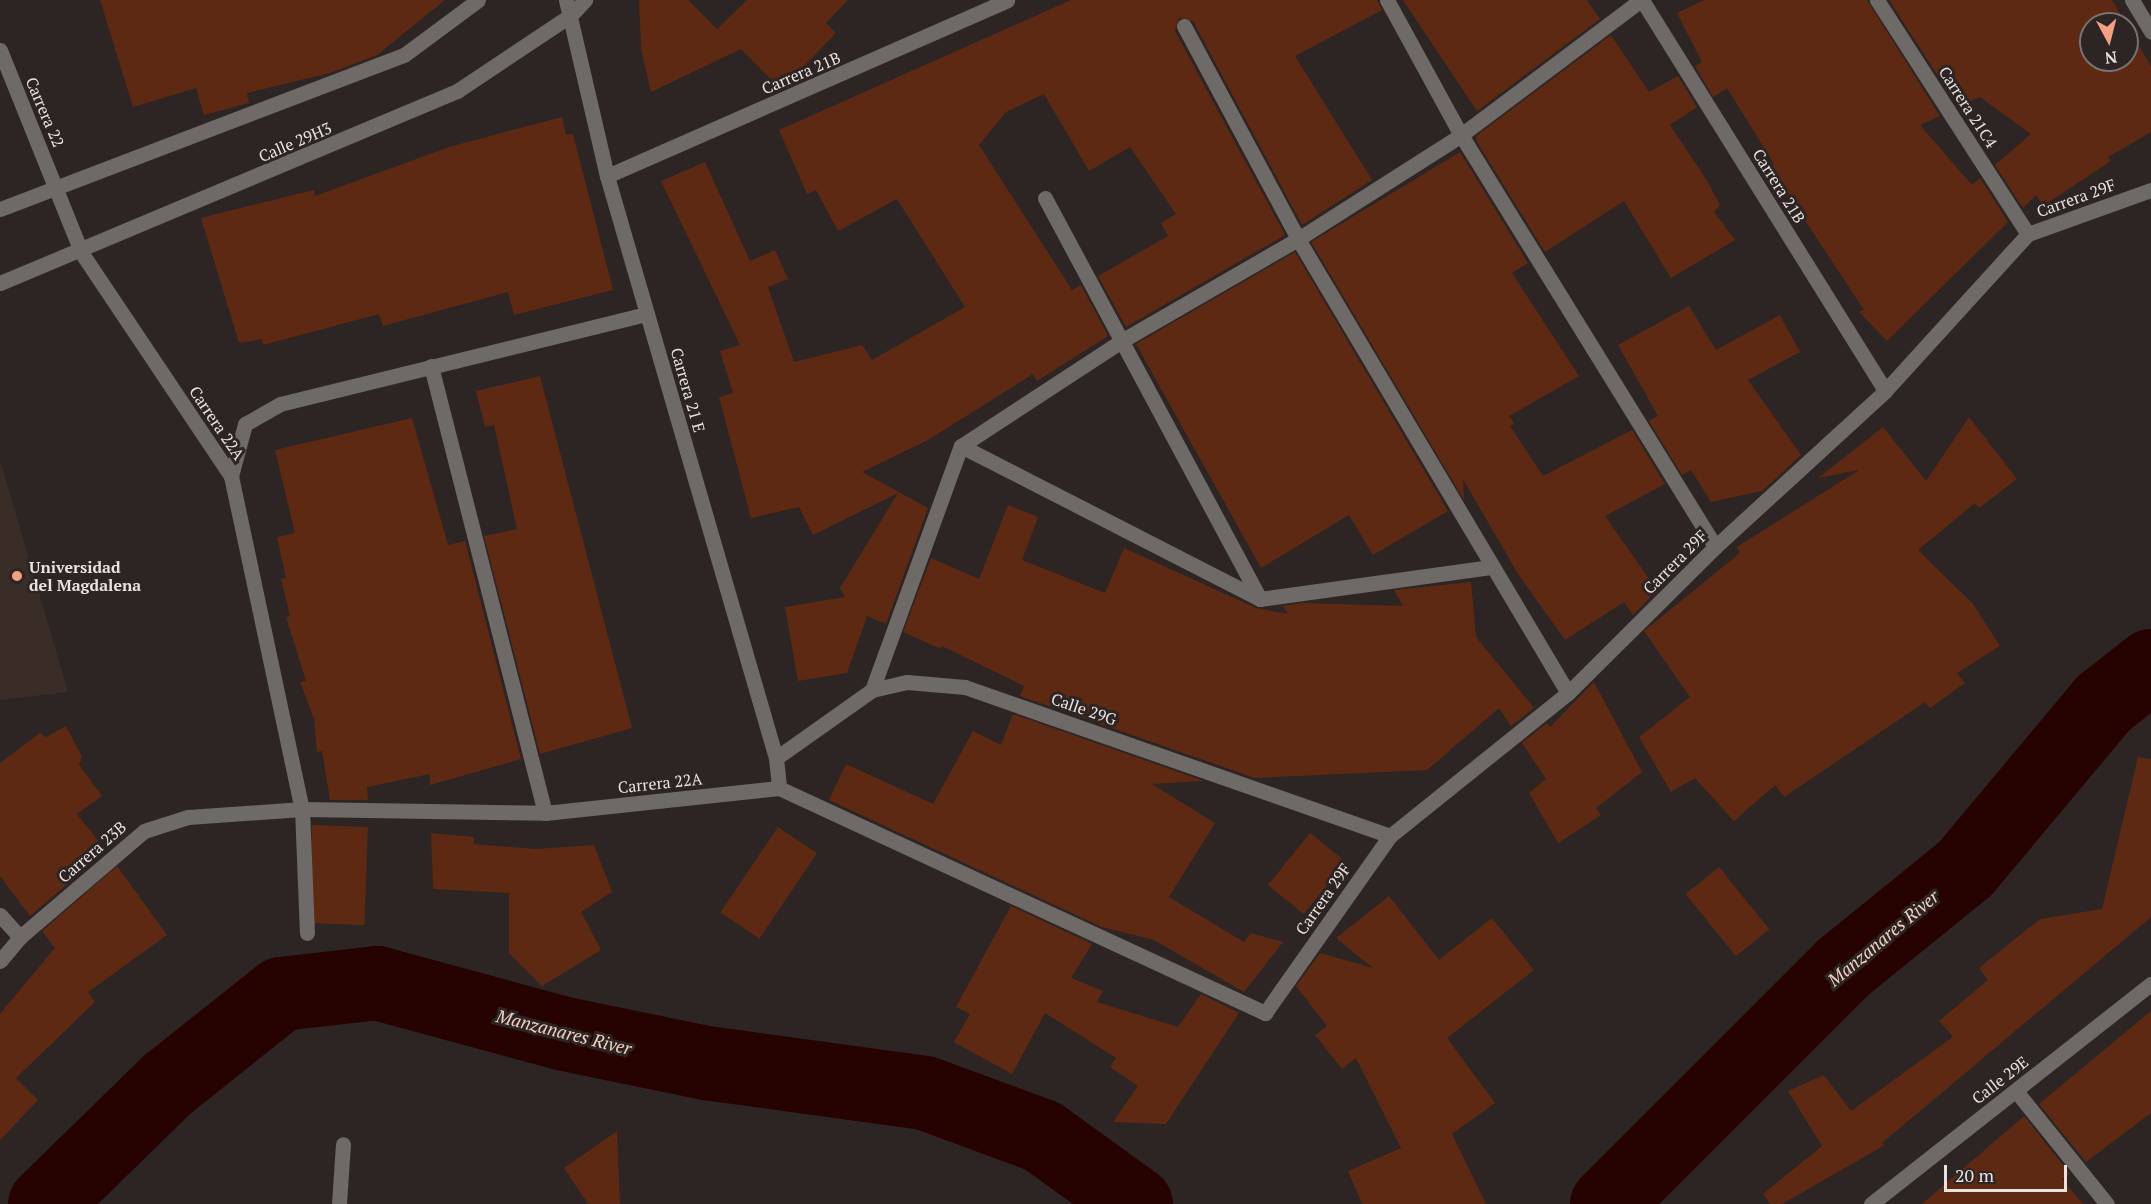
<!DOCTYPE html>
<html>
<head>
<meta charset="utf-8">
<style>
	body { margin:0 }
	#map { position:relative; width:2151px; height:1204px; overflow:hidden; background:#2c2523; font-family:"PT Serif",serif }
	div>[style] { position:absolute }
	[style*='--x'] { left:calc(var(--x)*1px); top:calc(var(--y)*1px); width:calc(var(--w)*1px); rotate:calc(var(--a)*1deg) }
	.built>* { inset:0; background:#3a2d28 }
	.river>* { height:74px; margin:-37px; padding:0 37px; transform-origin:37px; border-radius:37px; background:#260200 }
	.building>* { inset:0; background:#5e2913; transform-origin:0 0 }
	.street>* { height:15px; margin:-7.5px; padding:0 7.5px; transform-origin:7.5px; border-radius:7.5px; background:#6d6a68 }
	.dots>* { width:16px; height:16px; translate:-50% -50%; box-sizing:border-box; border:3px solid #2c2523; border-radius:50% }
	span { translate:-50% -50%; white-space:nowrap; text-align:center; line-height:1.15; -webkit-text-stroke:6px #2c2523; paint-order:stroke }
	.street-label { font-size:16px; color:#e8e3e1 }
	.poi-label { font-size:16px; color:#e8e3e1; font-weight:700 }
	.left { translate:0 -50%; text-align:left }
	.water-label { font-size:18px; color:#f3cfc1; font-style:italic }
	.north { position:absolute; left:2079px; top:12px; width:60px; height:60px; box-sizing:border-box; background:#2c2523; border:2px solid #77716f; border-radius:50%; rotate:173deg; font-size:16px; font-weight:700; line-height:24px; text-align:center; color:#e8e3e1 }
	.north::after { content:''; display:block; margin:auto; width:21px; height:27px; background:#f2a080; clip-path:polygon(50% 0,100% 100%,50% 72%,0 100%) }
	.scale { position:absolute; left:1944px; top:1165px; width:123px; height:27px; box-sizing:border-box; border:3px solid #e8e3e1; border-top:0; padding-left:8px; font-size:18px; line-height:21px; white-space:nowrap; color:#e8e3e1; -webkit-text-stroke:4px #2c2523; paint-order:stroke }
</style>
</head>
<body>
<div id="map">
	<div class="built">
		<i style="clip-path:polygon(0 460px,68px 692px,0 700px)"></i>
	</div>
	<div class="river">
		<i style="--x:45;--y:1204;--w:172;--a:-44.3"></i>
		<i style="--x:168;--y:1084;--w:144;--a:-38.5"></i>
		<i style="--x:281;--y:994;--w:97;--a:-6.5"></i>
		<i style="--x:377;--y:983;--w:195;--a:15.2"></i>
		<i style="--x:565;--y:1034;--w:144;--a:11.6"></i>
		<i style="--x:706;--y:1063;--w:221;--a:7.8"></i>
		<i style="--x:925;--y:1093;--w:125;--a:20.2"></i>
		<i style="--x:1042;--y:1136;--w:116;--a:35.9"></i>
		<i style="--x:1607;--y:1204;--w:335;--a:-45"></i>
		<i style="--x:1844;--y:967;--w:156;--a:-39"></i>
		<i style="--x:1965;--y:869;--w:217;--a:-50.1"></i>
		<i style="--x:2104;--y:703;--w:60;--a:-38.2"></i>
	</div>
	<div class="building">
		<i style="clip-path:polygon(100px 0,445px 0,377px 55px,330px 73px,247px 93px,249px 103px,204px 115px,196px 88px,133px 107px)"></i>
		<i style="clip-path:polygon(639px 0,688px 0,717px 29px,747px 0,848px 0,826px 23px,836px 33px,784px 87px,780px 89px,741px 49px,651px 92px,641px 49px)"></i>
		<i style="clip-path:polygon(1071px 0,1377px 0,1382px 10px,1295px 56px,1372px 180px,1302px 225px,1193px 21px,1179px 18px,1175px 31px,1285px 235px,1126px 327px,1098px 276px,1168px 236px,1161px 223px,1176px 214px,1130px 147px,1089px 171px,1044px 94px,1006px 112px,979px 145px,1072px 290px,1081px 285px,1108px 336px,1037px 381px,1033px 374px,928px 440px,862px 472px,928px 508px,886px 624px,867px 616px,847px 673px,798px 681px,785px 607px,845px 597px,840px 588px,898px 493px,813px 535px,799px 507px,751px 518px,719px 397px,733px 393px,720px 351px,740px 345px,661px 181px,705px 162px,750px 261px,775px 250px,788px 279px,768px 287px,794px 362px,862px 345px,872px 360px,965px 307px,897px 199px,838px 231px,816px 190px,807px 194px,779px 130px)"></i>
		<i style="clip-path:polygon(1403px 0,1587px 0,1600px 19px,1477px 111px)"></i>
		<i style="clip-path:polygon(1704px 0,1867px 0,1940px 116px,1920px 125px,1972px 185px,1980px 178px,2008px 222px,1887px 341px,1859px 312px,1864px 310px,1770px 167px,1774px 164px,1727px 88px,1713px 97px,1695px 66px,1702px 62px,1677px 13px)"></i>
		<i style="clip-path:polygon(1889px 0,2112px 0,2126px 24px,2091px 24px,2091px 60px,2127px 60px,2127px 26px,2151px 66px,2151px 132px,2108px 157px,2111px 161px,2043px 206px,2036px 195px,2023px 208px,1995px 165px,2031px 134px,1980px 97px,1958px 107px)"></i>
		<i style="clip-path:polygon(1611px 35px,1649px 92px,1678px 76px,1697px 107px,1670px 125px,1706px 179px,1720px 205px,1714px 212px,1735px 240px,1671px 278px,1624px 201px,1545px 252px,1477px 142px,1476px 136px)"></i>
		<i style="clip-path:polygon(562px 117px,566px 135px,573px 134px,613px 290px,514px 315px,508px 292px,383px 326px,379px 314px,263px 345px,262px 339px,239px 343px,201px 218px,314px 190px,315px 196px,449px 147px)"></i>
		<i style="clip-path:polygon(1460px 152px,1528px 263px,1512px 273px,1579px 376px,1509px 416px,1514px 423px,1510px 426px,1543px 476px,1632px 430px,1665px 484px,1605px 516px,1657px 590px,1633px 615px,1624px 602px,1565px 640px,1518px 574px,1463px 479px,1464px 500px,1311px 242px)"></i>
		<i style="clip-path:polygon(1295px 252px,1448px 511px,1373px 555px,1349px 515px,1261px 568px,1136px 344px)"></i>
		<i style="clip-path:polygon(1689px 306px,1716px 350px,1780px 315px,1800px 352px,1748px 380px,1801px 455px,1762px 491px,1711px 502px,1691px 470px,1682px 475px,1649px 421px,1658px 416px,1618px 345px)"></i>
		<i style="clip-path:polygon(540px 376px,632px 728px,540px 754px,484px 536px,517px 529px,494px 425px,485px 427px,476px 391px)"></i>
		<i style="clip-path:polygon(1969px 417px,2017px 479px,1979px 508px,1975px 503px,1918px 550px,1973px 604px,2000px 646px,1957px 673px,1965px 683px,1930px 708px,1925px 702px,1784px 797px,1775px 785px,1734px 821px,1695px 778px,1671px 792px,1639px 737px,1690px 697px,1644px 631px,1740px 553px,1737px 547px,1859px 470px,1818px 478px,1883px 427px,1926px 481px)"></i>
		<i style="clip-path:polygon(412px 418px,448px 545px,465px 541px,521px 759px,430px 785px,430px 774px,367px 787px,368px 800px,330px 800px,322px 751px,317px 752px,314px 719px,300px 682px,306px 681px,286px 617px,290px 616px,281px 579px,286px 578px,277px 537px,295px 533px,275px 450px)"></i>
		<i style="clip-path:polygon(1008px 505px,1038px 517px,1022px 560px,1105px 593px,1124px 548px,1256px 608px,1288px 614px,1283px 606px,1303px 603px,1403px 606px,1394px 590px,1471px 582px,1476px 637px,1534px 708px,1511px 726px,1499px 708px,1427px 770px,1255px 778px,1020px 696px,1024px 686px,942px 646px,941px 649px,903px 632px,931px 558px,979px 579px)"></i>
		<i style="clip-path:polygon(1594px 682px,1642px 772px,1596px 808px,1601px 815px,1558px 843px,1529px 793px,1546px 779px,1522px 743px,1547px 723px,1550px 727px)"></i>
		<i style="clip-path:polygon(1013px 714px,1204px 781px,1152px 784px,1215px 823px,1169px 897px,1244px 942px,1251px 933px,1283px 942px,1244px 992px,1154px 940px,1102px 927px,829px 800px,846px 764px,933px 804px,973px 731px,1001px 745px)"></i>
		<i style="clip-path:polygon(66px 726px,82px 757px,79px 765px,102px 796px,77px 814px,106px 851px,30px 916px,0 876px,0 763px,40px 733px,46px 737px)"></i>
		<i style="clip-path:polygon(2138px 757px,2151px 759px,2151px 917px,1882px 1143px,1885px 1145px,1782px 1204px,1770px 1204px,1763px 1194px,1822px 1146px,1788px 1091px,1824px 1075px,1851px 1111px,1953px 1037px,1939px 1021px,1988px 980px,1979px 968px,2040px 919px,2102px 909px)"></i>
		<i style="left:312px;top:825px;width:56px;height:98px;rotate:2deg"></i>
		<i style="left:778px;top:827px;width:47px;height:103px;rotate:34deg"></i>
		<i style="clip-path:polygon(431px 833px,474px 837px,474px 844px,535px 849px,594px 845px,612px 892px,581px 912px,601px 950px,542px 986px,509px 953px,509px 893px,433px 889px)"></i>
		<i style="left:1310px;top:833px;width:46px;height:67px;rotate:39deg"></i>
		<i style="clip-path:polygon(117px 866px,167px 935px,88px 992px,95px 1002px,16px 1078px,38px 1100px,0 1140px,0 1014px,55px 948px,42px 931px)"></i>
		<i style="left:1719px;top:867px;width:80px;height:43px;rotate:51deg"></i>
		<i style="clip-path:polygon(1389px 896px,1439px 960px,1492px 918px,1534px 970px,1447px 1038px,1495px 1103px,1452px 1134px,1486px 1204px,1362px 1204px,1348px 1171px,1401px 1148px,1356px 1058px,1342px 1069px,1315px 1035px,1327px 1026px,1296px 986px,1320px 953px,1373px 968px,1336px 938px)"></i>
		<i style="clip-path:polygon(1011px 906px,1092px 944px,1071px 978px,1103px 991px,1097px 1002px,1178px 1027px,1201px 994px,1239px 1013px,1166px 1124px,1113px 1122px,1138px 1086px,1110px 1067px,1116px 1058px,1045px 1013px,1012px 1074px,954px 1042px,970px 1014px,956px 1007px)"></i>
		<i style="clip-path:polygon(2151px 1011px,2151px 1113px,2086px 1162px,2039px 1104px)"></i>
		<i style="clip-path:polygon(2024px 1116px,2070px 1174px,2062px 1179px,2083px 1204px,1922px 1204px)"></i>
		<i style="clip-path:polygon(617px 1131px,620px 1204px,588px 1204px,564px 1168px)"></i>
	</div>
	<div class="street">
		<i style="--x:566;--y:0;--w:181;--a:76.9"></i>
		<i style="--x:607;--y:176;--w:606;--a:73.81"></i>
		<i style="--x:776;--y:758;--w:30;--a:84"></i>
		<i style="--x:1387;--y:0;--w:154;--a:61.3"></i>
		<i style="--x:1461;--y:135;--w:484;--a:58.3"></i>
		<i style="--x:1642;--y:0;--w:460;--a:58.1"></i>
		<i style="--x:1877;--y:0;--w:278;--a:57.2"></i>
		<i style="--x:2132;--y:0;--w:37;--a:59"></i>
		<i style="--x:1184;--y:26;--w:242;--a:61.8"></i>
		<i style="--x:1298;--y:239;--w:528;--a:59.26"></i>
		<i style="--x:0;--y:50;--w:218;--a:68.1"></i>
		<i style="--x:81;--y:252;--w:270;--a:56.2"></i>
		<i style="--x:231;--y:476;--w:340;--a:78"></i>
		<i style="--x:302;--y:809;--w:124;--a:87.7"></i>
		<i style="--x:607;--y:176;--w:437;--a:-23.7"></i>
		<i style="--x:1045;--y:198;--w:455;--a:61.8"></i>
		<i style="--x:0;--y:209;--w:432;--a:-20.9"></i>
		<i style="--x:404;--y:55;--w:92;--a:-36.6"></i>
		<i style="--x:0;--y:283;--w:496;--a:-22.8"></i>
		<i style="--x:457;--y:91;--w:137;--a:-33.7"></i>
		<i style="--x:571;--y:15;--w:21;--a:-47"></i>
		<i style="--x:431;--y:366;--w:461;--a:75.7"></i>
		<i style="--x:961;--y:446;--w:336;--a:27.1"></i>
		<i style="--x:1260;--y:599;--w:233;--a:-7.9"></i>
		<i style="--x:231;--y:476;--w:54;--a:-74.9"></i>
		<i style="--x:245;--y:424;--w:40;--a:-29.7"></i>
		<i style="--x:280;--y:404;--w:378;--a:-13.8"></i>
		<i style="--x:872;--y:690;--w:260;--a:-70"></i>
		<i style="--x:961;--y:446;--w:194;--a:-33.2"></i>
		<i style="--x:1123;--y:340;--w:202;--a:-30"></i>
		<i style="--x:1298;--y:239;--w:193;--a:-32.5"></i>
		<i style="--x:1461;--y:135;--w:225;--a:-36.9"></i>
		<i style="--x:776;--y:758;--w:118;--a:-35.3"></i>
		<i style="--x:872;--y:690;--w:36;--a:-13"></i>
		<i style="--x:907;--y:682;--w:58;--a:4.9"></i>
		<i style="--x:965;--y:687;--w:450;--a:19.3"></i>
		<i style="--x:779;--y:788;--w:536;--a:24.84"></i>
		<i style="--x:1265;--y:1013;--w:217;--a:-54.8"></i>
		<i style="--x:1390;--y:836;--w:228;--a:-38.8"></i>
		<i style="--x:1568;--y:693;--w:207;--a:-44.8"></i>
		<i style="--x:1715;--y:547;--w:231;--a:-42.5"></i>
		<i style="--x:1885;--y:391;--w:212;--a:-47.7"></i>
		<i style="--x:2028;--y:234;--w:131;--a:-19.7"></i>
		<i style="--x:0;--y:915;--w:30;--a:48"></i>
		<i style="--x:0;--y:961;--w:31;--a:-50"></i>
		<i style="--x:20;--y:937;--w:163;--a:-40.5"></i>
		<i style="--x:144;--y:831;--w:46;--a:-17.7"></i>
		<i style="--x:188;--y:817;--w:114;--a:-4"></i>
		<i style="--x:302;--y:809;--w:243;--a:0.9"></i>
		<i style="--x:545;--y:813;--w:235;--a:-6.1"></i>
		<i style="--x:2016;--y:1091;--w:145;--a:51.2"></i>
		<i style="--x:339;--y:1204;--w:60;--a:-86.2"></i>
		<i style="--x:1871;--y:1204;--w:356;--a:-38.2"></i>
	</div>
	<div class="dots">
		<i style="left:17px;top:576px;background:#f2a080"></i>
	</div>
	<div class="street-label">
		<span style="left:801px;top:73px;rotate:-23deg">Carrera 21B</span>
		<span style="left:1968px;top:107px;rotate:57deg">Carrera 21C4</span>
		<span style="left:45px;top:112px;rotate:67deg">Carrera 22</span>
		<span style="left:295px;top:142px;rotate:-23deg">Calle 29H3</span>
		<span style="left:1779px;top:186px;rotate:58deg">Carrera 21B</span>
		<span style="left:2076px;top:198px;rotate:-20deg">Carrera 29F</span>
		<span style="left:688px;top:390px;rotate:74deg">Carrera 21 E</span>
		<span style="left:217px;top:423px;rotate:56deg">Carrera 22A</span>
		<span style="left:1675px;top:562px;rotate:-45deg">Carrera 29F</span>
		<span style="left:1084px;top:709px;rotate:19deg">Calle 29G</span>
		<span style="left:660px;top:783px;rotate:-6deg">Carrera 22A</span>
		<span style="left:92px;top:852px;rotate:-41deg">Carrera 23B</span>
		<span style="left:1323px;top:899px;rotate:-55deg">Carrera 29F</span>
		<span style="left:2000px;top:1080px;rotate:-38deg">Calle 29E</span>
	</div>
	<div class="poi-label">
		<span class="left" style="left:29px;top:576px">Universidad<br>del Magdalena</span>
	</div>
	<div class="water-label">
		<span style="left:1883px;top:938px;rotate:-40deg">Manzanares River</span>
		<span style="left:564px;top:1032px;rotate:14deg">Manzanares River</span>
	</div>
	<div class="north">N</div>
	<div class="scale">20 m</div>
</div>
</body>
</html>
